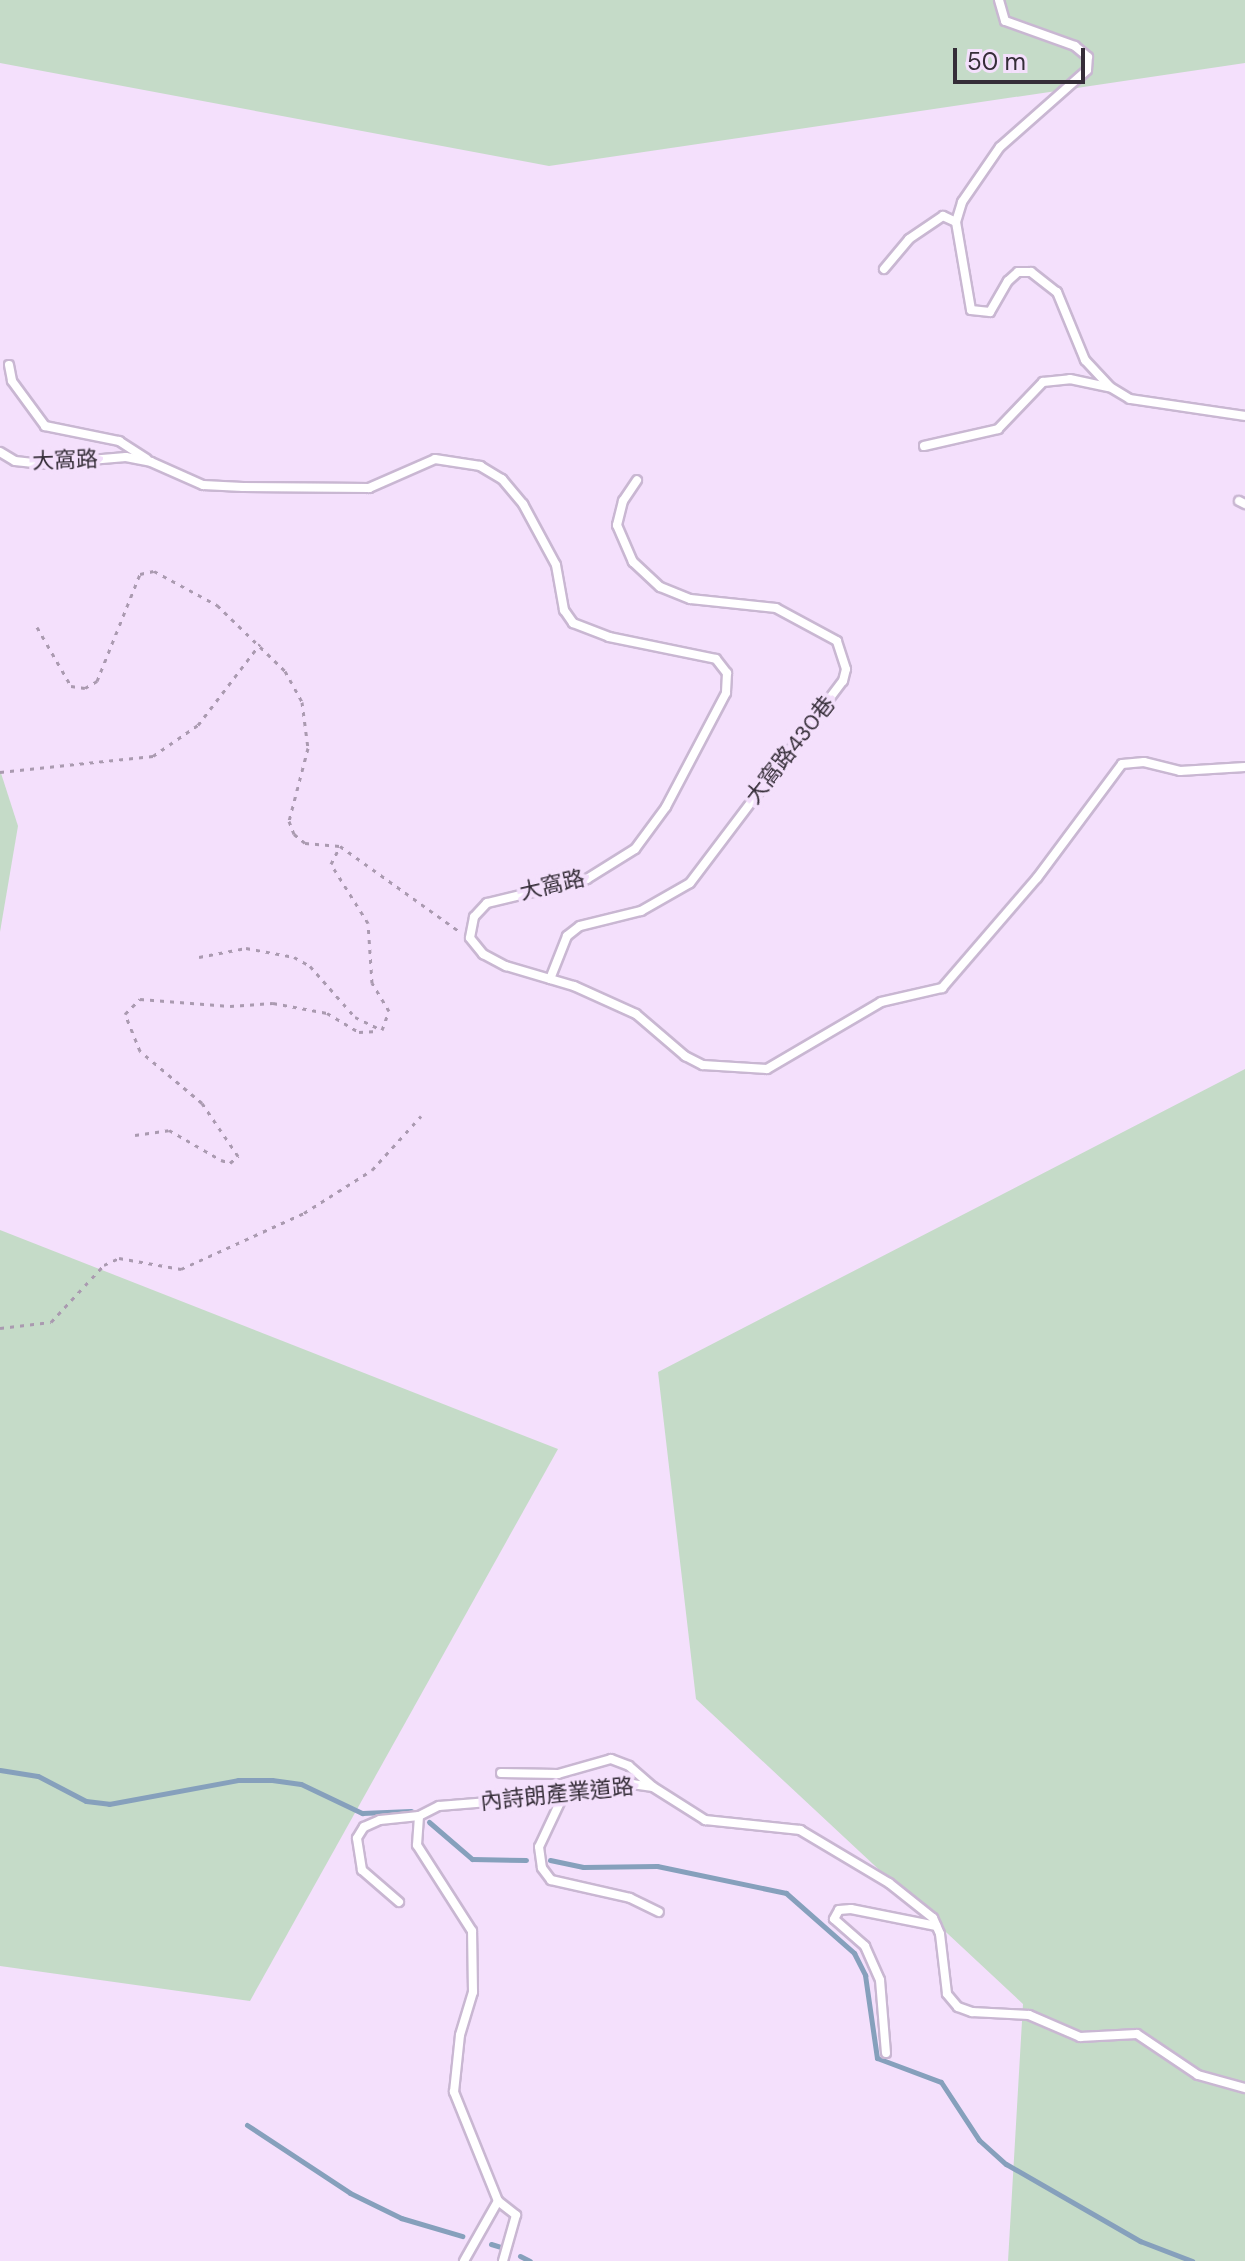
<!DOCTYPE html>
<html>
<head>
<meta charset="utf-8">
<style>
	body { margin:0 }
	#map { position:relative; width:1245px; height:2261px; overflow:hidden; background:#f4e0fc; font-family:"DM Sans","Noto Sans TC",sans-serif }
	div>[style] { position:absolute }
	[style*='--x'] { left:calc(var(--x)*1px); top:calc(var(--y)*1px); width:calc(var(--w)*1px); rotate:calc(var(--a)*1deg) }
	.green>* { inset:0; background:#c5dbc8 }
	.stream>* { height:5px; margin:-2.5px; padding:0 2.5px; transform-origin:2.5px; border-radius:2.5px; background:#86a0bc }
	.path>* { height:3px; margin-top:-1.5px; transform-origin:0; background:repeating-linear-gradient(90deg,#aa9ab0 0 4px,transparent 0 10px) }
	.roads { filter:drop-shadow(2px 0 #c9b7d2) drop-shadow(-2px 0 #c9b7d2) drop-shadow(0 2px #c9b7d2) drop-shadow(0 -2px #c9b7d2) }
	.lane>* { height:8px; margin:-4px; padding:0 4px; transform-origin:4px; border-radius:4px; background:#fff }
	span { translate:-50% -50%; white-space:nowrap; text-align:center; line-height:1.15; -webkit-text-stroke:8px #f4e0fc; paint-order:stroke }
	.street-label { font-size:22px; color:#352d38 }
	.scale { position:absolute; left:953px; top:48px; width:132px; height:36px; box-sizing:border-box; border:4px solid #352d38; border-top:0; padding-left:10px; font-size:24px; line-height:28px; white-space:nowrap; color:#352d38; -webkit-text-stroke:6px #f4e0fc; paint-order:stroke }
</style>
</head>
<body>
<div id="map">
	<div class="green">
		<i style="clip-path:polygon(0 0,1245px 0,1245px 63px,549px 166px,0 63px)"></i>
		<i style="clip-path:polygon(0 770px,18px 826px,0 932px)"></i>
		<i style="clip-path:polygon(1245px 1069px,1245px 2261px,1008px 2261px,1023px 2004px,696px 1699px,658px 1372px)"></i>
		<i style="clip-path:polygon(0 1230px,558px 1449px,250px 2001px,0 1966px)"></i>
	</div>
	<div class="stream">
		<i style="--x:0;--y:1770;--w:38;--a:9"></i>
		<i style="--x:38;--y:1776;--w:54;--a:27.5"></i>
		<i style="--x:86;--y:1801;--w:23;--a:7"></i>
		<i style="--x:109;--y:1804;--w:131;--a:-10.5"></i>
		<i style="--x:238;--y:1780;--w:34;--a:0"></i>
		<i style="--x:272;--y:1780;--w:29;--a:8"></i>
		<i style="--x:301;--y:1784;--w:68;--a:25.4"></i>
		<i style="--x:362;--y:1813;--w:49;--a:-2.3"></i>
		<i style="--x:429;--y:1822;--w:57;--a:40.7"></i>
		<i style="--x:472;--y:1859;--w:54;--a:1.1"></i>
		<i style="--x:550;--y:1860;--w:34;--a:12"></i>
		<i style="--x:583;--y:1867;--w:74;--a:-0.8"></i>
		<i style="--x:657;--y:1866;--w:132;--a:11.8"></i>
		<i style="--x:786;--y:1893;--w:91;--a:41.4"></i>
		<i style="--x:854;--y:1953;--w:25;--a:63"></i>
		<i style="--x:865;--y:1975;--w:84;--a:81.8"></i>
		<i style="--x:877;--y:2058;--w:68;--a:20.6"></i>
		<i style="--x:941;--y:2082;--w:69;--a:56.8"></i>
		<i style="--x:979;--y:2140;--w:36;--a:42"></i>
		<i style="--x:1006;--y:2164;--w:155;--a:29.9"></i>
		<i style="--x:1140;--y:2241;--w:56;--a:21"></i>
		<i style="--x:247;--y:2125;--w:123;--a:33.4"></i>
		<i style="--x:350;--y:2193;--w:57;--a:26.1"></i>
		<i style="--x:401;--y:2218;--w:64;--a:16.4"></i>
		<i style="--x:491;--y:2244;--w:14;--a:17"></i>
		<i style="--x:520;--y:2256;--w:11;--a:27"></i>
	</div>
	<div class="path">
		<i style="--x:37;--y:627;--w:68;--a:60"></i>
		<i style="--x:71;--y:686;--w:14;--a:8"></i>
		<i style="--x:85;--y:688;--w:14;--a:-30"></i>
		<i style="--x:97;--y:681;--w:115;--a:-68.1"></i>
		<i style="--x:140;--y:574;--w:14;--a:-12"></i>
		<i style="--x:154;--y:571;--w:72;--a:28.4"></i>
		<i style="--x:217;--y:605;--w:95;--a:44.1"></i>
		<i style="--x:285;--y:671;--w:35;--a:61"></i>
		<i style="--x:302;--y:702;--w:46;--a:82.6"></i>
		<i style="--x:308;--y:748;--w:75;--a:104.6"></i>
		<i style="--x:289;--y:821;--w:14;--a:69"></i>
		<i style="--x:294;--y:834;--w:14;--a:39"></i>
		<i style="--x:305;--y:843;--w:35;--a:5"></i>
		<i style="--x:0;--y:772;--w:154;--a:-6"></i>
		<i style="--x:153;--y:756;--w:55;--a:-34.6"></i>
		<i style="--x:198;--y:725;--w:102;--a:-52.6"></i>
		<i style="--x:199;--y:957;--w:48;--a:-10.8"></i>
		<i style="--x:246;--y:948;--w:49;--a:10.6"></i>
		<i style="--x:294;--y:957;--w:18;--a:29"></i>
		<i style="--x:310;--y:966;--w:68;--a:48.6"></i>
		<i style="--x:355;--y:1017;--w:30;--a:26"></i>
		<i style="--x:382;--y:1030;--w:20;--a:-70"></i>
		<i style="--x:389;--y:1011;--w:33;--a:-121"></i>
		<i style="--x:372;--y:983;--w:60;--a:-93.8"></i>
		<i style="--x:368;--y:923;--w:70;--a:-122.1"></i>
		<i style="--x:331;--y:864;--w:20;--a:-63"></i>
		<i style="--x:340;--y:846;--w:148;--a:35.6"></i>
		<i style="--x:135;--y:1135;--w:34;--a:-8"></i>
		<i style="--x:169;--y:1130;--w:60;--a:30"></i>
		<i style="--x:221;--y:1160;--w:9;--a:18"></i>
		<i style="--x:230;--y:1163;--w:11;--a:-41"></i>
		<i style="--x:238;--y:1156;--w:64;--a:-124.2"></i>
		<i style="--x:202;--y:1103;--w:81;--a:-140"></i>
		<i style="--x:140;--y:1051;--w:40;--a:-112"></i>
		<i style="--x:125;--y:1014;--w:21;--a:-45"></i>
		<i style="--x:140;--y:999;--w:90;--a:4.4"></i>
		<i style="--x:230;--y:1006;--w:43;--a:-4"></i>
		<i style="--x:273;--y:1003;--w:55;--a:10.5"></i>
		<i style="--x:327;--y:1013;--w:37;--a:31"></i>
		<i style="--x:359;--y:1032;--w:19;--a:-3"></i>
		<i style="--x:0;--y:1328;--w:51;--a:-6.7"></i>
		<i style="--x:51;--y:1322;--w:78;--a:-47.1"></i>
		<i style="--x:104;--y:1265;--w:17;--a:-25"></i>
		<i style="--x:119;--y:1258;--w:63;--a:10.1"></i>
		<i style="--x:181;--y:1269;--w:135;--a:-24.5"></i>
		<i style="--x:304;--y:1213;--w:80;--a:-32.3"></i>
		<i style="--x:372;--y:1170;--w:73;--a:-47.8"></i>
	</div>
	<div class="roads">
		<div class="lane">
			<i style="--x:956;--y:222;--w:21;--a:-73"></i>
			<i style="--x:962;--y:202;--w:67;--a:-55.4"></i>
			<i style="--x:1000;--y:147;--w:116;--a:-41.5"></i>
			<i style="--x:1087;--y:70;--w:13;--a:-86"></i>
			<i style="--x:1088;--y:57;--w:17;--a:-140"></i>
			<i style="--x:1075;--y:46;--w:74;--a:-160.3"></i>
			<i style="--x:1005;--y:21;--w:22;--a:-106"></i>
			<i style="--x:884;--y:269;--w:39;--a:-50"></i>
			<i style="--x:909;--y:239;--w:41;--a:-34.1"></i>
			<i style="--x:943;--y:216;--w:14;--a:25"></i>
			<i style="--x:956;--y:222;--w:89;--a:80.3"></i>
			<i style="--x:971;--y:310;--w:19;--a:6"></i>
			<i style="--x:990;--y:312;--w:36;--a:-60"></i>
			<i style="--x:1008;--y:281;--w:13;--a:-42"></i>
			<i style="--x:1018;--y:272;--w:13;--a:0"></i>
			<i style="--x:1031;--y:272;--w:33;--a:38"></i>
			<i style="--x:1057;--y:292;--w:74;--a:67.6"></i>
			<i style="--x:1085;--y:360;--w:37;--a:47"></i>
			<i style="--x:1110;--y:387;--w:23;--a:31"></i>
			<i style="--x:1130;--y:399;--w:116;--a:8.4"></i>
			<i style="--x:9;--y:365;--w:16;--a:79"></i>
			<i style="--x:12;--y:381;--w:56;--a:53.7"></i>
			<i style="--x:45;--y:426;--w:76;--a:11.5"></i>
			<i style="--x:119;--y:441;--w:33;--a:33"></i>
			<i style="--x:924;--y:446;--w:76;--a:-12.9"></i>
			<i style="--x:998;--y:429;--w:65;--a:-46.2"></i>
			<i style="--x:1043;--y:382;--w:27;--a:-6"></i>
			<i style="--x:1070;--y:379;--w:40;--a:12"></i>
			<i style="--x:0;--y:452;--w:17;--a:31"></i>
			<i style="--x:15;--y:461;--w:28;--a:6"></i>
			<i style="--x:43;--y:464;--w:83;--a:-4.8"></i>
			<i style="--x:126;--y:457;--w:25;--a:11"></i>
			<i style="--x:151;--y:462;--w:57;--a:23.9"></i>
			<i style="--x:203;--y:485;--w:40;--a:2.9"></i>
			<i style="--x:243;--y:487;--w:126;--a:0.5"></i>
			<i style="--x:369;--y:488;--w:72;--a:-23.7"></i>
			<i style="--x:435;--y:459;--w:46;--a:8.8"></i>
			<i style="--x:480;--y:466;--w:26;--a:31"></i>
			<i style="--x:502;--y:479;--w:33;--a:50"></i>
			<i style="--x:523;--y:504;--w:69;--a:61.6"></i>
			<i style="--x:556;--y:565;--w:46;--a:79.9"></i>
			<i style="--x:564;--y:610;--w:16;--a:55"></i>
			<i style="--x:573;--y:623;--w:39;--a:21"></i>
			<i style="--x:609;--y:637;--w:109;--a:11.6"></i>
			<i style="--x:716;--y:659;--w:18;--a:52"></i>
			<i style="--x:727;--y:673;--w:20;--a:93"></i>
			<i style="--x:726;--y:693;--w:129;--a:117.8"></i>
			<i style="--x:666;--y:807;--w:52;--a:126.4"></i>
			<i style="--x:635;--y:849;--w:57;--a:148"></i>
			<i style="--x:587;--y:879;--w:103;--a:166.5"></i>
			<i style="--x:487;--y:903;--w:19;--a:133"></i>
			<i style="--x:474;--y:917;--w:21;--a:101"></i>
			<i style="--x:470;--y:938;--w:21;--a:51"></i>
			<i style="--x:483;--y:954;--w:26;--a:28"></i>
			<i style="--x:506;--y:966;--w:71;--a:16.4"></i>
			<i style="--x:574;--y:986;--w:68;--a:24.3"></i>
			<i style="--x:636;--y:1014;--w:65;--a:40.6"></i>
			<i style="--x:685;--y:1056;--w:20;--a:27"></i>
			<i style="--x:703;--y:1065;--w:64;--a:3.6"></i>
			<i style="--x:767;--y:1069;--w:132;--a:-30.4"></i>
			<i style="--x:881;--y:1002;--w:63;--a:-12.9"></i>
			<i style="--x:942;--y:988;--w:145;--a:-49.2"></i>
			<i style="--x:1037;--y:878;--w:142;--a:-53.3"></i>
			<i style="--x:1122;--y:764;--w:22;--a:-5"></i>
			<i style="--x:1144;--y:762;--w:37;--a:14"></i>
			<i style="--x:1180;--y:771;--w:65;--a:-3.5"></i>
			<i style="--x:1239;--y:501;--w:7;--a:27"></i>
			<i style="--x:550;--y:979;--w:46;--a:-68.4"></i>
			<i style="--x:567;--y:936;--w:16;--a:-38"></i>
			<i style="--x:580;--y:926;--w:63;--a:-13.8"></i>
			<i style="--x:641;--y:911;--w:56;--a:-29.7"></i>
			<i style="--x:690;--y:883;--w:253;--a:-52.9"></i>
			<i style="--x:843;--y:681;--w:12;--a:-76"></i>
			<i style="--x:846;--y:669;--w:29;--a:-108"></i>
			<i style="--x:837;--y:641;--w:69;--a:-151.6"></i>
			<i style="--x:776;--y:608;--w:86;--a:-174"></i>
			<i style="--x:690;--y:599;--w:32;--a:-158"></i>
			<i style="--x:660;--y:587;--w:37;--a:-137"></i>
			<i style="--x:633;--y:562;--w:40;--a:-113.4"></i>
			<i style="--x:617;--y:525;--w:25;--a:-76"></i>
			<i style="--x:623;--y:501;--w:25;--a:-56"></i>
			<i style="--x:501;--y:1773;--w:57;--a:1"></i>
			<i style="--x:558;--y:1774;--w:55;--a:-15.8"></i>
			<i style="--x:611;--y:1759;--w:19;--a:21"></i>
			<i style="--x:629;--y:1766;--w:30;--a:41"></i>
			<i style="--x:563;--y:1796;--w:56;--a:115.2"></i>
			<i style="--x:539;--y:1847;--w:21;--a:82"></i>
			<i style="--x:542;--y:1868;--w:15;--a:53"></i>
			<i style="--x:551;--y:1880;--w:81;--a:12.8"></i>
			<i style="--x:630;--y:1898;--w:32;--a:26"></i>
			<i style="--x:399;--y:1902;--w:49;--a:-139.1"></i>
			<i style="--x:362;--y:1870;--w:32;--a:-99"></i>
			<i style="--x:357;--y:1838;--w:13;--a:-58"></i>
			<i style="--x:364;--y:1827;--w:17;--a:-24"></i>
			<i style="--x:380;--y:1820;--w:39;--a:-6"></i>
			<i style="--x:886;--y:2053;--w:73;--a:-94.7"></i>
			<i style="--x:880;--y:1980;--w:37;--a:-114"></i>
			<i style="--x:865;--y:1946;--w:41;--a:-138.9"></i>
			<i style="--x:834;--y:1919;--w:10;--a:-61"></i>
			<i style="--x:839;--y:1910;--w:12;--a:-5"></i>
			<i style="--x:851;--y:1909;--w:87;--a:11.3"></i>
			<i style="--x:498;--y:2201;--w:23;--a:38"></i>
			<i style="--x:516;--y:2215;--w:48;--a:105.8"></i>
			<i style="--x:464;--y:2261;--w:69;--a:-60.5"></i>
			<i style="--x:498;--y:2201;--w:118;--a:-112"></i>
			<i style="--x:454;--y:2092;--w:57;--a:-84"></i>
			<i style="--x:460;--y:2035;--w:45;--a:-73.2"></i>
			<i style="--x:473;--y:1992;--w:61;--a:-90.9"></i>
			<i style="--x:472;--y:1931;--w:102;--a:-122.6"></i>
			<i style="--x:417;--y:1845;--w:29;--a:-86"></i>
			<i style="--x:419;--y:1816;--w:22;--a:-27"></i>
			<i style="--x:439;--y:1806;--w:124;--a:-4.6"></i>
			<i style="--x:563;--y:1796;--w:70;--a:-9.9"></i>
			<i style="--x:632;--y:1784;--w:21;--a:8"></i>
			<i style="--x:653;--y:1787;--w:62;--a:32.4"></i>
			<i style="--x:705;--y:1820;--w:96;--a:6"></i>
			<i style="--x:800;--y:1830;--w:104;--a:30.8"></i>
			<i style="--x:889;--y:1883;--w:56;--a:38.5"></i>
			<i style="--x:933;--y:1918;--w:17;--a:66"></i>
			<i style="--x:940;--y:1934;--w:60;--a:83.3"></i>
			<i style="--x:947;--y:1994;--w:17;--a:50"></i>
			<i style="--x:958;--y:2007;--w:15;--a:20"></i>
			<i style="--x:972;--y:2012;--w:57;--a:3"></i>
			<i style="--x:1029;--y:2015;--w:56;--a:23.3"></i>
			<i style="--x:1080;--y:2037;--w:57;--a:-3"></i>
			<i style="--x:1137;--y:2034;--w:73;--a:33.9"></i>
			<i style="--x:1198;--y:2075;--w:49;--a:15.5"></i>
		</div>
	</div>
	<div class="street-label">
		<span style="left:65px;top:460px;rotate:-2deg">大窩路</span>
		<span style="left:790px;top:750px;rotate:-52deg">大窩路430巷</span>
		<span style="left:552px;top:885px;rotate:-13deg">大窩路</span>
		<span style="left:557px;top:1794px;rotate:-6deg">內詩朗產業道路</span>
	</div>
	<div class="scale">50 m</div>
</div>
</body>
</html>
